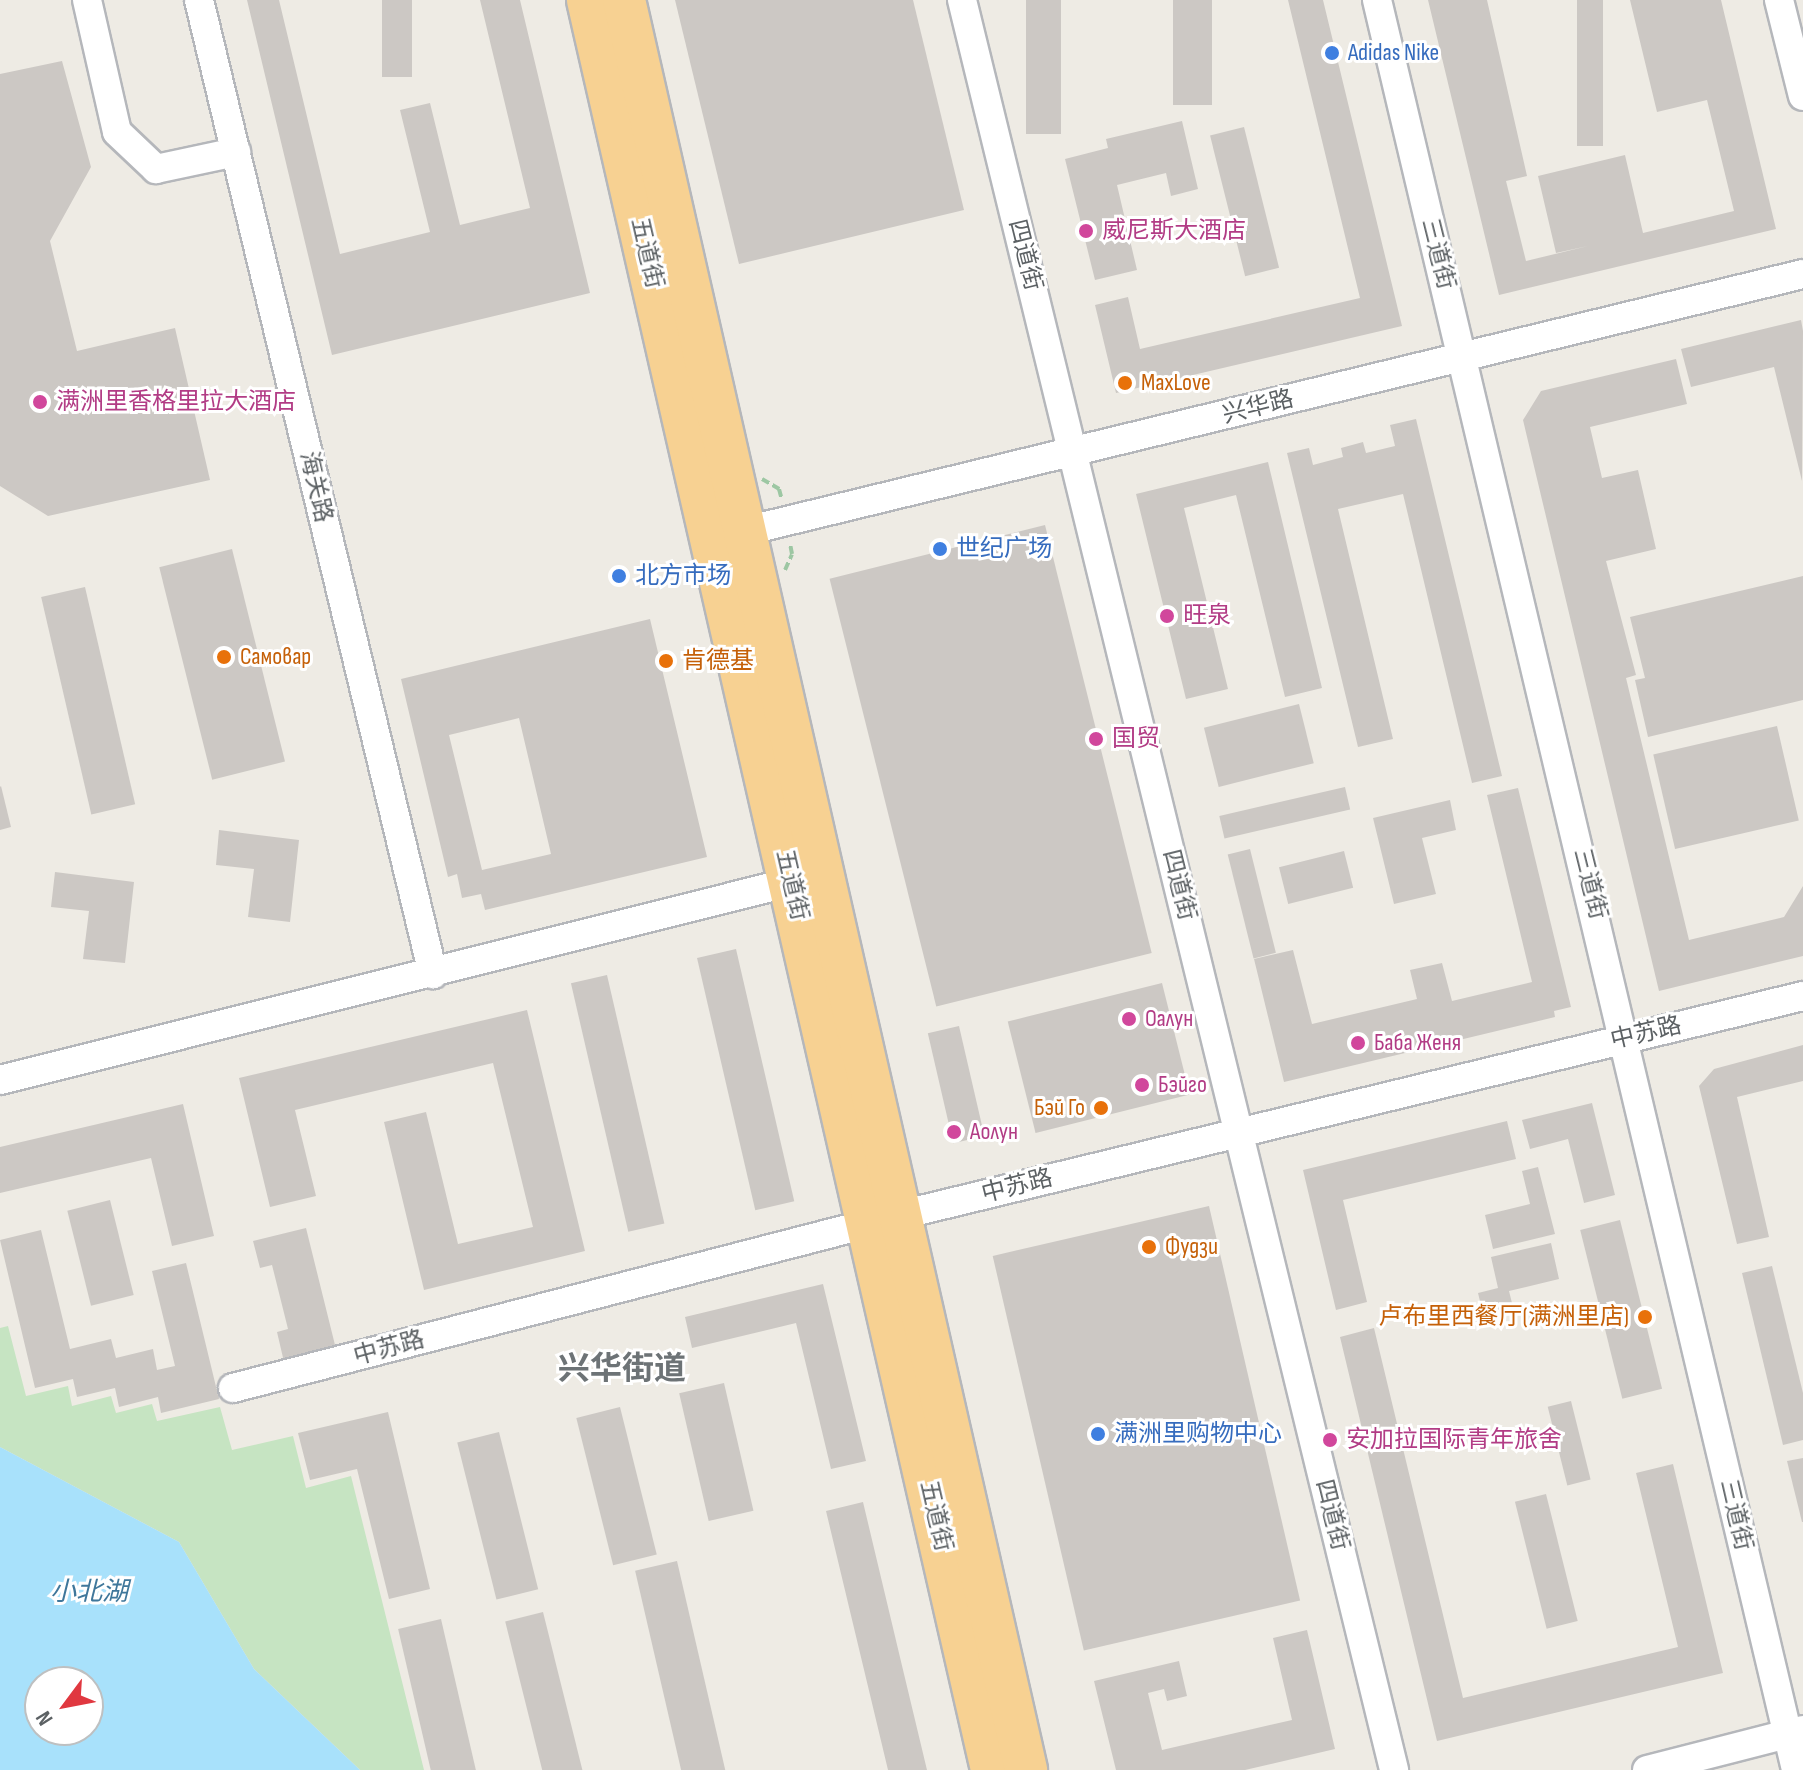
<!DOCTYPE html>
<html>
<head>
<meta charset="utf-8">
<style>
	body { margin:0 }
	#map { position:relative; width:1803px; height:1770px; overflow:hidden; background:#eeebe4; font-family:"Sofia Sans Condensed","Noto Sans SC",sans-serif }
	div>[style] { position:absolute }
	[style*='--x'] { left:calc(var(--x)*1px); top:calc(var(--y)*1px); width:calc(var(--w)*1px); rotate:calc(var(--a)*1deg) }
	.green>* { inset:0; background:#c6e4c2 }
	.water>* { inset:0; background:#a8e1fb }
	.building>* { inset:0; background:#ccc8c4; transform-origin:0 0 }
	.path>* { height:4px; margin-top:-2px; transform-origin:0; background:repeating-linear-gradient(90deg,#9dc7a3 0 8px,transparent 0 12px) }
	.roads { filter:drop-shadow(2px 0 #b5b7bb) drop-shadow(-2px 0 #b5b7bb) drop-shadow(0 2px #b5b7bb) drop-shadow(0 -2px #b5b7bb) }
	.minor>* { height:28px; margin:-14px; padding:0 14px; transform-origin:14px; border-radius:14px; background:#fff }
	.highway>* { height:42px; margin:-21px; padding:0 21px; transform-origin:21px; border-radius:21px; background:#f7d192 }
	.dots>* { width:22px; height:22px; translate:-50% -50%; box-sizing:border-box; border:4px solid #fff; border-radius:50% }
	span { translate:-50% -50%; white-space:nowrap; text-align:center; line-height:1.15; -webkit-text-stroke:6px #fff; paint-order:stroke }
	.shop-label { font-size:24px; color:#366cbe }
	.left { translate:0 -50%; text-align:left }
	.hotel-label { font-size:24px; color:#b23c85 }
	.street-label { font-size:24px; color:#5c6164 }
	.food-label { font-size:24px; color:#c56008 }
	.right { translate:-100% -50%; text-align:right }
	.water-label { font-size:26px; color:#3f779b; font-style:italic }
	.district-label { font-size:32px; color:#6d7376; font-weight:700 }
	.north { position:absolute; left:24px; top:1666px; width:80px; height:80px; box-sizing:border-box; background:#fff; border:2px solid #bec0c1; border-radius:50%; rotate:238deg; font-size:22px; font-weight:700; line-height:32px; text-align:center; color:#5c6164 }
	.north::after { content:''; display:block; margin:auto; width:28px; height:36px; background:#e03840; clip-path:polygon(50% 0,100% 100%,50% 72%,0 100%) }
</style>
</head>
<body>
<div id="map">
	<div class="green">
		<i style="clip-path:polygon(8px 1326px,26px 1396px,68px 1386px,72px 1406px,111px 1396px,116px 1413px,152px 1404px,157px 1421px,220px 1407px,232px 1450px,293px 1436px,306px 1488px,351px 1476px,424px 1770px,360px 1770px,254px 1669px,179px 1542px,0 1447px,0 1328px)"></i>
	</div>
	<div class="water">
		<i style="clip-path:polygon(evenodd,0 1447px,179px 1542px,254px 1669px,360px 1770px,0 1770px,0 1447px,40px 1682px,88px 1682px,88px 1730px,40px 1730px,40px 1682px)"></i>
	</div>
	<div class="building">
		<i style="clip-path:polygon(247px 0,279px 0,340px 254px,430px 232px,400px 110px,430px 103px,460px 225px,530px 208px,480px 0,520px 0,590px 293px,332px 355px)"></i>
		<i style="left:382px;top:0;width:30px;height:77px"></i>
		<i style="clip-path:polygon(675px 0,913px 0,964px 210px,739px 264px)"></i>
		<i style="left:1026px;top:0;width:35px;height:134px"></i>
		<i style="left:1173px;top:0;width:39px;height:105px"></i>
		<i style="clip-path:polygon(1288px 0,1323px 0,1402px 326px,1116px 393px,1095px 305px,1128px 297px,1140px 349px,1360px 298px)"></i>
		<i style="clip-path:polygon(1428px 0,1487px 0,1527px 176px,1506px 181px,1526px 261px,1588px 246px,1556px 253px,1538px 176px,1625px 155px,1643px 233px,1734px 211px,1707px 100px,1657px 112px,1630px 0,1721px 0,1776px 229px,1499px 295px)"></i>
		<i style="left:1577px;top:0;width:26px;height:146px"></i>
		<i style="clip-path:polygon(62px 61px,91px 167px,50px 241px,77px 351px,175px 328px,210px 480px,48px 516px,0 486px,0 74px)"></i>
		<i style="clip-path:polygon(1182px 121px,1198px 189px,1171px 196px,1166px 173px,1117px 185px,1137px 270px,1095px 280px,1065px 159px,1108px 148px,1106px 139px)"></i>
		<i style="left:1244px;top:127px;width:145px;height:35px;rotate:76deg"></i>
		<i style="clip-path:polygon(1801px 320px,1803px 331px,1802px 481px,1774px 367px,1691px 387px,1681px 349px)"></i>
		<i style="clip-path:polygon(1676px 359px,1687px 404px,1590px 427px,1602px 478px,1638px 470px,1656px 549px,1606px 561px,1636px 675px,1626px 678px,1689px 940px,1784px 917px,1803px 886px,1803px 956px,1659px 991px,1523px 420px,1541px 391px)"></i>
		<i style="clip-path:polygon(1416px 419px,1502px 776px,1472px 783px,1403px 494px,1338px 509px,1393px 739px,1358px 747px,1287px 453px,1309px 448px,1313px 465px,1343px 457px,1341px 448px,1363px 442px,1366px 453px,1395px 446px,1390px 425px)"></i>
		<i style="clip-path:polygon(1268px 462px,1322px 688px,1285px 697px,1236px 495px,1184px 508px,1228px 689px,1186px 699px,1136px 494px)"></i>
		<i style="left:1045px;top:525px;width:441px;height:222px;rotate:76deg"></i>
		<i style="left:232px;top:549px;width:219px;height:75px;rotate:76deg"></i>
		<i style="clip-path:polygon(1803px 576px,1803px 700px,1648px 737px,1635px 680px,1645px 678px,1630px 617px)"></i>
		<i style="left:85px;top:587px;width:223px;height:45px;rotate:77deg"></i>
		<i style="clip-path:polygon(evenodd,650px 619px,707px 857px,485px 910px,481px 894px,462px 898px,457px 874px,448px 877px,401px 679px,650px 619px,519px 718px,551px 854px,482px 870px,449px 735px,519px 718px)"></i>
		<i style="left:1299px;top:704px;width:61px;height:98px;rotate:76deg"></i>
		<i style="left:1777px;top:726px;width:97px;height:127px;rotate:77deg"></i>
		<i style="clip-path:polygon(1px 786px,11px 827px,0 830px,0 787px)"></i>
		<i style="left:1345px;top:787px;width:23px;height:129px;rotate:77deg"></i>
		<i style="clip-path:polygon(1518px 788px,1571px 1007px,1554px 1011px,1555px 1017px,1284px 1082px,1254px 959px,1293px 950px,1312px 1024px,1417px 999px,1410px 970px,1442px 963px,1452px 1001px,1532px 982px,1487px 795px)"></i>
		<i style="clip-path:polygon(1450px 800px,1456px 830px,1422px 838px,1436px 894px,1394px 904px,1373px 818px)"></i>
		<i style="clip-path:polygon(219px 830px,299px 840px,290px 922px,248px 917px,254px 869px,216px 865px)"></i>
		<i style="left:1250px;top:849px;width:107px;height:23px;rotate:76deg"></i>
		<i style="left:1344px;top:851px;width:38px;height:67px;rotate:76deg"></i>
		<i style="clip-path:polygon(55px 872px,134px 882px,125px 963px,83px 959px,89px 911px,51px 907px)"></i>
		<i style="left:736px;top:949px;width:259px;height:40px;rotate:77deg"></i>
		<i style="left:607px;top:975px;width:255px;height:37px;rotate:77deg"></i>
		<i style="left:1162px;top:983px;width:115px;height:159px;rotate:76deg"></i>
		<i style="clip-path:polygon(527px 1010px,585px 1251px,424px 1290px,384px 1122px,426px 1112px,458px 1244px,533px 1227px,493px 1063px,295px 1110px,316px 1196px,270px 1207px,239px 1078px)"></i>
		<i style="left:959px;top:1026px;width:113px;height:32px;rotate:77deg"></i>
		<i style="clip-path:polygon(1803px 1045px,1803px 1081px,1737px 1097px,1769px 1237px,1737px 1244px,1699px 1086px,1714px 1069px)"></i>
		<i style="clip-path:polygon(1592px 1103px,1615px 1195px,1584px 1203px,1568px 1139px,1530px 1149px,1522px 1120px)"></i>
		<i style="clip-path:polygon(183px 1104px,214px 1236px,172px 1246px,151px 1158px,0 1193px,0 1147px)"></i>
		<i style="clip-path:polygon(1507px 1121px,1516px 1159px,1343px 1200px,1367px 1302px,1336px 1310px,1303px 1170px)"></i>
		<i style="clip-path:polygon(1538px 1167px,1555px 1234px,1493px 1249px,1485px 1215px,1530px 1204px,1522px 1171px)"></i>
		<i style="left:110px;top:1200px;width:98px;height:44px;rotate:76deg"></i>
		<i style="left:1209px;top:1206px;width:405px;height:222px;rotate:77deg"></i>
		<i style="left:1620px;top:1220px;width:174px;height:41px;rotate:76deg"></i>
		<i style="clip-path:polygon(306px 1228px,336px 1349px,284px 1362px,277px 1332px,288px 1329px,272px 1265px,260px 1268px,253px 1241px)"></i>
		<i style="clip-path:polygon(41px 1230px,70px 1349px,111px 1339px,116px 1358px,153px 1349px,157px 1370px,175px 1366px,152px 1271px,186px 1263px,219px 1399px,161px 1413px,158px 1397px,119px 1407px,115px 1388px,77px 1397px,73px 1379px,35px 1388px,0 1240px)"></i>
		<i style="clip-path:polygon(1551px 1243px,1559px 1279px,1509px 1291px,1514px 1311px,1484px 1318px,1478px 1293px,1498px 1288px,1491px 1257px)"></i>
		<i style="clip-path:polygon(1772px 1266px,1803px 1393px,1803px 1440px,1783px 1445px,1742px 1273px)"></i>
		<i style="clip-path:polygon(823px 1284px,866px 1461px,831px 1469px,796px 1323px,692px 1348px,685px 1317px)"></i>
		<i style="clip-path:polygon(1374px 1328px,1463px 1698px,1678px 1647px,1636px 1473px,1673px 1464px,1723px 1673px,1437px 1741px,1340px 1337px)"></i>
		<i style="left:724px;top:1383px;width:131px;height:46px;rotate:77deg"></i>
		<i style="left:1571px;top:1401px;width:81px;height:24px;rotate:76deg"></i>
		<i style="left:620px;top:1407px;width:152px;height:45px;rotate:76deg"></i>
		<i style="clip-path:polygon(388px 1412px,430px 1589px,389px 1599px,357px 1469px,310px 1480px,298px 1433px)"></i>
		<i style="left:499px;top:1432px;width:162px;height:43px;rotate:76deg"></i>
		<i style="clip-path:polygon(1803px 1458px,1803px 1522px,1802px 1522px,1787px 1461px)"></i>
		<i style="left:1546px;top:1494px;width:131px;height:32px;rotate:76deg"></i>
		<i style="clip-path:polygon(863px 1502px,904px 1674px,927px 1770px,888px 1770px,826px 1511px)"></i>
		<i style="left:677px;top:1561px;width:215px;height:43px;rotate:77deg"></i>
		<i style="left:543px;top:1612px;width:163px;height:39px;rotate:76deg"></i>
		<i style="left:441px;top:1619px;width:155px;height:44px;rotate:77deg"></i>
		<i style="clip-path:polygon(1307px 1630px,1335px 1749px,1245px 1770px,1116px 1770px,1094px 1681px,1179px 1661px,1187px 1696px,1167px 1701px,1164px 1689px,1148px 1693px,1162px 1750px,1292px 1720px,1273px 1638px)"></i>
	</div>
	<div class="path">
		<i style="--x:762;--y:479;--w:20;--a:30"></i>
		<i style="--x:779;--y:489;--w:11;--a:75"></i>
		<i style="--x:785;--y:570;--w:17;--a:-66"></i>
		<i style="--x:792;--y:554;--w:10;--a:-101"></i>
	</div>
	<div class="roads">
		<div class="minor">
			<i style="--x:87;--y:0;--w:135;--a:77.2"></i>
			<i style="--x:117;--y:132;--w:54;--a:43.5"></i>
			<i style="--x:156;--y:169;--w:82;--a:-12"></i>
			<i style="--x:199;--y:0;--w:1002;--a:76.49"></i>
			<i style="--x:962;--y:0;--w:1822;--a:76.28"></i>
			<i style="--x:1377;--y:0;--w:1819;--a:76.68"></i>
			<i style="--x:1779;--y:0;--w:99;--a:76"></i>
			<i style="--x:729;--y:535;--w:1105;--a:-13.66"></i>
			<i style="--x:0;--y:1080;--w:795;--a:-14.05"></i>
			<i style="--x:233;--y:1388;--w:707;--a:-14.51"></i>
			<i style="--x:917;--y:1211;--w:912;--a:-13.64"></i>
			<i style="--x:1647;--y:1770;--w:161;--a:-14.4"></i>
		</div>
		<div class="highway">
			<i style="--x:588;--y:0;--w:1816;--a:77.14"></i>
			<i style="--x:624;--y:0;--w:1815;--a:77.2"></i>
		</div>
	</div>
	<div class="dots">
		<i style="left:1332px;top:53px;background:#3f7fe0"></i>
		<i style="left:1086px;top:231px;background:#d1479c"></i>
		<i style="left:1125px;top:383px;background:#e8710a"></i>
		<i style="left:40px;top:402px;background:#d1479c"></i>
		<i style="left:940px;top:549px;background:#3f7fe0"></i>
		<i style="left:619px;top:576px;background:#3f7fe0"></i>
		<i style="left:1167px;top:616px;background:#d1479c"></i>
		<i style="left:224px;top:657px;background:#e8710a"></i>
		<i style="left:666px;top:661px;background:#e8710a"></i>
		<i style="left:1096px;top:739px;background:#d1479c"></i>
		<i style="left:1129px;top:1019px;background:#d1479c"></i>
		<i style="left:1358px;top:1043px;background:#d1479c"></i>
		<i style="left:1142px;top:1085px;background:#d1479c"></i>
		<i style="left:1101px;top:1108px;background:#e8710a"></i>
		<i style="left:954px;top:1132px;background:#d1479c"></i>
		<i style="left:1149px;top:1247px;background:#e8710a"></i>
		<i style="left:1645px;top:1317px;background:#e8710a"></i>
		<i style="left:1098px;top:1434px;background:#3f7fe0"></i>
		<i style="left:1330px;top:1440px;background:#d1479c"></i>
	</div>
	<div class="shop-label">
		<span class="left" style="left:1348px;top:53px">Adidas Nike</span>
		<span class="left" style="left:956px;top:549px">世纪广场</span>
		<span class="left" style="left:635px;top:576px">北方市场</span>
		<span class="left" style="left:1114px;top:1434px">满洲里购物中心</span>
	</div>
	<div class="hotel-label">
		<span class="left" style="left:1102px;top:231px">威尼斯大酒店</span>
		<span class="left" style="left:56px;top:402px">满洲里香格里拉大酒店</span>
		<span class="left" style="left:1183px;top:616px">旺泉</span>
		<span class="left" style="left:1112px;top:739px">国贸</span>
		<span class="left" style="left:1145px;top:1019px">Оалун</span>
		<span class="left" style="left:1374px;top:1043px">Баба Женя</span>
		<span class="left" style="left:1158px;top:1085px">Бэйго</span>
		<span class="left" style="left:970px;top:1132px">Аолун</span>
		<span class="left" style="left:1346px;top:1440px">安加拉国际青年旅舍</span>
	</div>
	<div class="street-label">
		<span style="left:647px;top:253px;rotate:77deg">五道街</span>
		<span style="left:1438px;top:254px;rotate:76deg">三道街</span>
		<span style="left:1025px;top:255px;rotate:76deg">四道街</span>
		<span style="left:1258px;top:407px;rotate:-14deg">兴华路</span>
		<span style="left:316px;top:487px;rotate:77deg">海关路</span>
		<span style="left:1590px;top:884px;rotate:76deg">三道街</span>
		<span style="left:792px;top:885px;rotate:77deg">五道街</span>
		<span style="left:1179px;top:885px;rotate:76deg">四道街</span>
		<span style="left:1646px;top:1033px;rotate:-13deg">中苏路</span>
		<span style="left:1017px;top:1186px;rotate:-14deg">中苏路</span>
		<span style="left:389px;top:1348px;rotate:-15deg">中苏路</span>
		<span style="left:1332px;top:1515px;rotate:76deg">四道街</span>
		<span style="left:1736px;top:1515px;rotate:77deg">三道街</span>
		<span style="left:936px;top:1516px;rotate:77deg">五道街</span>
	</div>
	<div class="food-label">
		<span class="left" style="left:1141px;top:383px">MaxLove</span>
		<span class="left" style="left:240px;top:657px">Самовар</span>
		<span class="left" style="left:682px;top:661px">肯德基</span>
		<span class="right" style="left:1085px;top:1108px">Бэй Го</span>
		<span class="left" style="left:1165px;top:1247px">Фудзи</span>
		<span class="right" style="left:1629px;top:1317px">卢布里西餐厅(满洲里店)</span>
	</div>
	<div class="water-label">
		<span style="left:89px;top:1593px">小北湖</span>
	</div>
	<div class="district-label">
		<span style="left:622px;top:1370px">兴华街道</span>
	</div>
	<div class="north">N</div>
</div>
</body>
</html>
